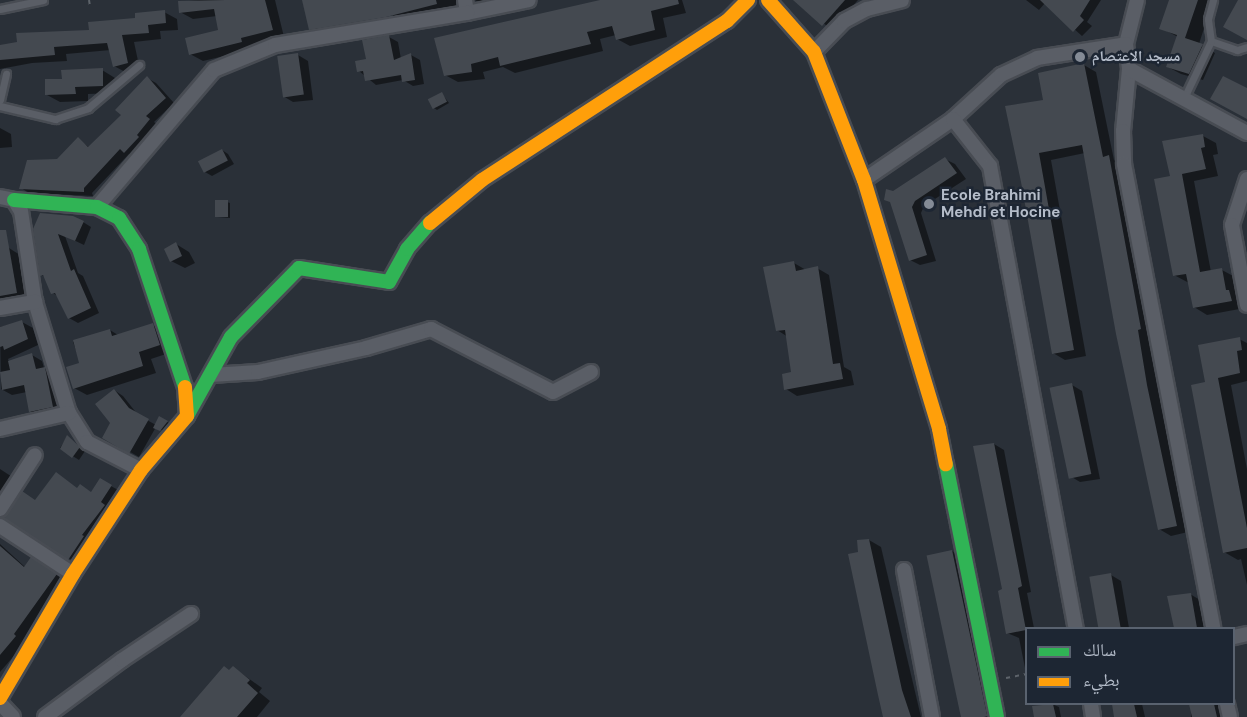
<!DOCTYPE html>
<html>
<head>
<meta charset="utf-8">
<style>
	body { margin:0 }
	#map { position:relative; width:1247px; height:717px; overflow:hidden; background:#2a3038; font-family:"DM Sans","Noto Naskh Arabic",sans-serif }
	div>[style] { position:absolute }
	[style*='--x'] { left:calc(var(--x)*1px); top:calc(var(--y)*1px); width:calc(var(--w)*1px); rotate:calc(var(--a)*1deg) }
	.shadow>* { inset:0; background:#0007; transform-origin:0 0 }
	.building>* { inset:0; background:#444950; transform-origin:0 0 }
	.path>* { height:2px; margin-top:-1px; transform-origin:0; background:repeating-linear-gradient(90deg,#5d636a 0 4.5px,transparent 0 9px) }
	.roads { filter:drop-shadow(2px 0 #484c53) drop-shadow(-2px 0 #484c53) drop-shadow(0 2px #484c53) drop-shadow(0 -2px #484c53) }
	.lane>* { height:7px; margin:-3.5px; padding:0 3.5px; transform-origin:3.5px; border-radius:3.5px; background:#5a5e66 }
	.street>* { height:14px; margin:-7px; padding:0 7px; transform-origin:7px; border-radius:7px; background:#5a5e66 }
	.fast>* { height:14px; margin:-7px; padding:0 7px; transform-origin:7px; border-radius:7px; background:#30b455 }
	.slow>* { height:14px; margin:-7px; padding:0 7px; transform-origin:7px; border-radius:7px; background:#ff9f0a }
	.dots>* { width:16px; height:16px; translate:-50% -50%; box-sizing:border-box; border:3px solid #1d2633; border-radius:50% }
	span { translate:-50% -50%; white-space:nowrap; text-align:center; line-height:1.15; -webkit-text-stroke:5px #1d2633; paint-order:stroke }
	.poi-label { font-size:15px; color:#b4bcc9; font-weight:700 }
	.left { translate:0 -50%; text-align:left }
	.legend { position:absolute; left:1025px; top:627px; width:210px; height:78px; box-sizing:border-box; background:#1d2633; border:2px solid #59626f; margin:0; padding:8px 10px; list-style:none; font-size:18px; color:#b4bcc9 }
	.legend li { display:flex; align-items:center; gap:12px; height:30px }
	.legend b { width:30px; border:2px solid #59626f }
</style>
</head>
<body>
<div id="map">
	<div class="shadow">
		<i style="clip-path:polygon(199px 0,275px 0,284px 37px,253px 44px,254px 49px,203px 61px,190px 54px,220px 31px,217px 16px,193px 19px,180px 12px,179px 2px)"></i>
		<i style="clip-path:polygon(evenodd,303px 0,474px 0,469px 6px,323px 36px,311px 29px,303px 0,393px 15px,394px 18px,319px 30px,319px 27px,393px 15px)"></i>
		<i style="clip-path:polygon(475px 0,529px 0,488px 8px)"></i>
		<i style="clip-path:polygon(602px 0,682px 0,686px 13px,663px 18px,667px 37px,630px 46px,617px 39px,616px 35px,600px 39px,603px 51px,515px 73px,503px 67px,483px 72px,485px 79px,458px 82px,445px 75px)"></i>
		<i style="clip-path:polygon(795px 0,858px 0,832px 30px)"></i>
		<i style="clip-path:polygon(1026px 0,1101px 0,1087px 22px,1092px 26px,1082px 36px,1045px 3px,1039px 10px)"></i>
		<i style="clip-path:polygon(1170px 0,1213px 0,1199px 44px,1215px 53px,1203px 80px,1181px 74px,1168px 67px,1178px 37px,1161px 28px)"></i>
		<i style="clip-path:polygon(164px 12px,177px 19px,178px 30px,160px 31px,161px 39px,134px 42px,140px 70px,127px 73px,114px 66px,111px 50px,66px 54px,67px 61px,32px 63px,0 69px,0 48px,91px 32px)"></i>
		<i style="clip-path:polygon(389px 37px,398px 42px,401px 59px,411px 55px,420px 60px,424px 84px,413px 86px,403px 80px,376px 85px,359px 71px)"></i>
		<i style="clip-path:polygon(298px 55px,308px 61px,313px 100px,293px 102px,283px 96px)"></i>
		<i style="clip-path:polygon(1084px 65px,1096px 72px,1114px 160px,1121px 164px,1153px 335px,1149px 336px,1159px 392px,1188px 532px,1171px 536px,1159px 529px,1085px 153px,1051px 160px,1086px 356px,1065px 360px,1053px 353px,1023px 181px,1045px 101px)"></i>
		<i style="clip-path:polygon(102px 70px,115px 78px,116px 93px,88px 94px,88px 101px,60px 102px,47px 95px)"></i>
		<i style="clip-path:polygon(147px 78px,156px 83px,174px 103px,154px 122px,158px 125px,134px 157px,129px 154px,92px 193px,93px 196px,29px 193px,21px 188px,58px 160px,78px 139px,90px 148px,123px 115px)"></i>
		<i style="clip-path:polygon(442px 94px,449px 103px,437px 110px,434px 108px)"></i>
		<i style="clip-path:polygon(0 128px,11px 134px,12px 147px,0 148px)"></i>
		<i style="clip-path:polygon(1203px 136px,1216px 143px,1218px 154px,1213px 155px,1218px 176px,1194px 181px,1211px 272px,1222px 270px,1235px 277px,1238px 297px,1242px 299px,1245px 308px,1207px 315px,1194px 307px,1189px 283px,1174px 275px,1172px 177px)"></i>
		<i style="clip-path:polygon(222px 150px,228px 154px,234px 164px,212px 176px,205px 172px)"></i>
		<i style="clip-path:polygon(945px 159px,955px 164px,966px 179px,924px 206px,921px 213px,936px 261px,920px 265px,910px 260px,894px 192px)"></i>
		<i style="clip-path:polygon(227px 202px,230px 203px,230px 218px,217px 217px)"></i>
		<i style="clip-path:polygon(83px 222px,91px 227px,84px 245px,65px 236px,78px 273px,83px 276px,99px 313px,78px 323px,69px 318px,59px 297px,53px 293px,46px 278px,42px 275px,34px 229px)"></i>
		<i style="clip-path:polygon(176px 244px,189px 252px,195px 263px,185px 268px,171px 261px)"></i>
		<i style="clip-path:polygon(9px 248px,20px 255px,28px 299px,0 302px,0 250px)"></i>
		<i style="clip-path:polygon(794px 263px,806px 270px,817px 268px,829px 275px,844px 367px,851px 371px,854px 385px,797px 396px,786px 389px,793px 373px,788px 337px,777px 330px)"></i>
		<i style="clip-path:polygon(22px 322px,33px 328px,38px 345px,8px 359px,9px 362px,32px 355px,42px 361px,44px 368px,56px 375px,63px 413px,41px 417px,30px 411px,27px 392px,12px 395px,1px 389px,0 327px)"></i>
		<i style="clip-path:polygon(152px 325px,166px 332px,172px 352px,151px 359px,156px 373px,87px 395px,74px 388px,81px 364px,73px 342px,110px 330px,118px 335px)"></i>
		<i style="clip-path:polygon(1239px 339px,1247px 343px,1247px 381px,1231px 385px,1247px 469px,1247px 585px,1241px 559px,1238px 560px,1224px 552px,1207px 384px)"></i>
		<i style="clip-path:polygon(1072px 385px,1082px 391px,1100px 479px,1080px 482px,1070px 476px)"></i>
		<i style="clip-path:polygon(114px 390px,123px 396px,138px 415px,156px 425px,160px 418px,180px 429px,174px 437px,156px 427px,139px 457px,104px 437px,112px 423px)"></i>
		<i style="clip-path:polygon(67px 437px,85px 451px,79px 460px,60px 448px)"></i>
		<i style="clip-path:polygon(994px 444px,1004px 450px,1031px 592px,1027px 593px,1034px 628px,1026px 628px,1026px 673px,1019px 638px,1007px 633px)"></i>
		<i style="clip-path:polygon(0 469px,20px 482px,0 518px)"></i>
		<i style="clip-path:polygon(100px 480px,120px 491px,78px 564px,4px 517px,35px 501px,78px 489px,81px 486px,92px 493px)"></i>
		<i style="clip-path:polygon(869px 540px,881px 547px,921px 717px,886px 717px,860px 553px)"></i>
		<i style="clip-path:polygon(0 544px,25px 567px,41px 565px,66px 581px,23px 641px,25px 643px,0 672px)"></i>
		<i style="clip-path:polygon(952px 551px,964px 558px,996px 717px,961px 717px)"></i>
		<i style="clip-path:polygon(1111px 575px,1121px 581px,1129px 628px,1100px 628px,1091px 578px)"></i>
		<i style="clip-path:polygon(1190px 594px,1200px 600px,1205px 628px,1175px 628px,1169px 597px)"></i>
		<i style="clip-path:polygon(234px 668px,262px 688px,259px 692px,270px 701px,257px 717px,188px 717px)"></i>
		<i style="clip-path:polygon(1052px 704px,1059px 707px,1061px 717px,1036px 717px,1034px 708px)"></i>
		<i style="clip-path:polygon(1113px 704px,1142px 704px,1145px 717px,1116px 717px)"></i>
		<i style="left:1191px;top:704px;width:34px;height:13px"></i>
	</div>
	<div class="building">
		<i style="clip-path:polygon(226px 0,265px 0,273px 30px,241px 38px,242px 42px,189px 55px,185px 38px,218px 30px,214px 9px,179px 13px,178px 1px)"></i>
		<i style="clip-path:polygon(302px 0,436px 0,437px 4px,386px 17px,309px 30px)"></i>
		<i style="clip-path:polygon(600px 0,678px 0,679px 4px,651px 11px,655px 30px,616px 40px,612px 26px,587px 32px,591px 44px,500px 66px,498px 57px,471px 64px,472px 72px,444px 76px,434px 38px)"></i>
		<i style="clip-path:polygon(793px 0,845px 0,822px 26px)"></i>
		<i style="clip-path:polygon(1040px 0,1090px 0,1080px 16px,1084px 20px,1073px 32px)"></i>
		<i style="clip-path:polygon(1169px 0,1198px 0,1185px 38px,1203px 44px,1189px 74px,1166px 67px,1177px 35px,1159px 29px)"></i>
		<i style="clip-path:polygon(1238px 0,1247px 0,1247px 40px,1223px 27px)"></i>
		<i style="clip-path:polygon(165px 10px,166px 23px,148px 25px,149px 33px,122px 35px,128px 63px,113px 67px,107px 43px,54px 47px,55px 55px,0 60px,0 45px,17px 42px,16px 33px,89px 30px,88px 22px,135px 18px,135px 13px)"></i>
		<i style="clip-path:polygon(389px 35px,394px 60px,411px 53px,415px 80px,402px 82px,401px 75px,365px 81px,363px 71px,357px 72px,355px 61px,366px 59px,362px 40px)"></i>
		<i style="left:298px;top:53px;width:42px;height:21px;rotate:82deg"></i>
		<i style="clip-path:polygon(1084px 63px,1103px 157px,1109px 155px,1141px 329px,1138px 330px,1147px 385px,1177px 526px,1158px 530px,1116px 334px,1082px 145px,1039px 153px,1074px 350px,1052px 354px,1021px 182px,1005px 106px,1043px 100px,1038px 73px)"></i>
		<i style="clip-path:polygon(103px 68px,103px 86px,75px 87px,76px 94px,45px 95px,45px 79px,62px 79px,61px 70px)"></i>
		<i style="clip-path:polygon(147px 76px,166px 98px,146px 116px,150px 119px,137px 135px,139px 137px,124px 153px,120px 149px,84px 188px,84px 192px,19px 189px,27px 160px,57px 159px,78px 137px,88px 147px,121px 115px,115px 110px)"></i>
		<i style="clip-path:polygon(1223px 76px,1247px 88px,1247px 119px,1210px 99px)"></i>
		<i style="left:442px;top:92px;width:11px;height:16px;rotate:63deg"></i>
		<i style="clip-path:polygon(1203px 134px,1205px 147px,1201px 148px,1206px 169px,1182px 174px,1200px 272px,1222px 268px,1226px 290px,1229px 290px,1232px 301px,1193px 308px,1186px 274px,1173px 276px,1154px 179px,1170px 176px,1162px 141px)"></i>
		<i style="left:222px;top:149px;width:13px;height:27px;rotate:63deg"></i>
		<i style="clip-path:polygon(945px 157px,957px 173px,915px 201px,912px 207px,927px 255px,909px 261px,890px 202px,884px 200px,886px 189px,893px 191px)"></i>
		<i style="left:228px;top:200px;width:17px;height:13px;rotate:90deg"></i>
		<i style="clip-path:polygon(40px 213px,73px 216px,84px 221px,75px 241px,58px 234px,71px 271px,74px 269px,91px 308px,68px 319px,55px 293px,51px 294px,43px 275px,40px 276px,33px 229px)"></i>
		<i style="clip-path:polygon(0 230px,6px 230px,17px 293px,0 296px)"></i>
		<i style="clip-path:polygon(176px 242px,182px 256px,170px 262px,164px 249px)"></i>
		<i style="clip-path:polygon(794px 261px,796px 271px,818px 266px,833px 364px,840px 363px,843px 379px,784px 390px,782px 374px,791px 372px,785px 330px,776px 331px,763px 267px)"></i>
		<i style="clip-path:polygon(22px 320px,28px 339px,4px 350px,3px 346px,0 347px,0 327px)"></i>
		<i style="clip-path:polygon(153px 323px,160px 345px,139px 352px,143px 366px,73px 389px,66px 367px,79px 363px,73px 340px,110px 329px,112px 336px)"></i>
		<i style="clip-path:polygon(1240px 337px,1242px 350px,1237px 351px,1240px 373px,1218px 378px,1247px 528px,1247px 548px,1223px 553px,1191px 385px,1205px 382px,1198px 345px)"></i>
		<i style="clip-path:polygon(32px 353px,36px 369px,45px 367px,53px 407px,29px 412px,24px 385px,2px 390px,0 372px,10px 370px,8px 361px)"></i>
		<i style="left:1072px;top:383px;width:93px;height:23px;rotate:78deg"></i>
		<i style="clip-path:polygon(114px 389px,129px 408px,149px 419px,129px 454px,102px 438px,110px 423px,95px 404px)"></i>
		<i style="clip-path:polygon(159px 416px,168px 421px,160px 431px,153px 428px)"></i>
		<i style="clip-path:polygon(67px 435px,80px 447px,72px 458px,60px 449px)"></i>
		<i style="clip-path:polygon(994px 443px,1022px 586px,1018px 588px,1026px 630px,1006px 634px,998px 591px,1002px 589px,973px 446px)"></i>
		<i style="clip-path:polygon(56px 472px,77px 488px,80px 484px,91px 492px,100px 478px,112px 485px,101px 502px,105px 505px,82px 535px,84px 536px,68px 560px,2px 518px,22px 491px,35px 500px)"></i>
		<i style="clip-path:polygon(869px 539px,902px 690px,911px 717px,883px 717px,878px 695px,848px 554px,858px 552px,857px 540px)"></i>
		<i style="clip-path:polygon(0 546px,24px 567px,31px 557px,57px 574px,14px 634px,16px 636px,0 655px)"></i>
		<i style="left:952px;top:550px;width:170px;height:26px;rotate:78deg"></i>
		<i style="left:1111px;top:573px;width:56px;height:22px;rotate:80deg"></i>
		<i style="clip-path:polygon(1191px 593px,1197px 628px,1174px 628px,1167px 596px)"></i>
		<i style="clip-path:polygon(224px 666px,229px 670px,233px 666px,250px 680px,247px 683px,258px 693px,237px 717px,180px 717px)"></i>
		<i style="clip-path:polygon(1053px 704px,1056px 717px,1034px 717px,1032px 706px)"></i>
		<i style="clip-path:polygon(1112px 704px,1134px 704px,1137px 717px,1114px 717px)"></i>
		<i style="clip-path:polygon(1189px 704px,1214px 704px,1217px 717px,1192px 717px)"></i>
	</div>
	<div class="path">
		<i style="--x:89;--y:0;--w:6;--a:81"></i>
		<i style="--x:1006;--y:678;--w:20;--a:-11"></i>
	</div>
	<div class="roads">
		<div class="lane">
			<i style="--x:0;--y:9;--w:44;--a:-11.8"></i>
			<i style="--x:1211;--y:41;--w:28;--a:19"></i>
			<i style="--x:1237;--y:50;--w:10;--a:-17"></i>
			<i style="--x:1184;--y:98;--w:63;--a:-64.7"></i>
			<i style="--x:1211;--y:41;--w:22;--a:-98"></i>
			<i style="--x:1208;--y:19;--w:20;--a:-75"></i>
			<i style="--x:0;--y:100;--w:27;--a:-77"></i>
			<i style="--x:0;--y:106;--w:57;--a:13.3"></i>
			<i style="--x:55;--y:119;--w:35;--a:-18"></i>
			<i style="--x:88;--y:108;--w:67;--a:-40.1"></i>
		</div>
		<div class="street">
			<i style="--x:465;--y:0;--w:13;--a:81"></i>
			<i style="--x:467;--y:13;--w:63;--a:-11.8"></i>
			<i style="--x:1137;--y:0;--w:45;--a:104"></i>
			<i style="--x:1126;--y:44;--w:25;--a:83"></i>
			<i style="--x:1129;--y:69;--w:62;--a:95.5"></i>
			<i style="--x:1123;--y:131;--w:33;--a:88"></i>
			<i style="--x:1124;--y:164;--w:472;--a:79.1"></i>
			<i style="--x:814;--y:52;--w:43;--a:-45.9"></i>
			<i style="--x:844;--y:21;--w:26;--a:-28"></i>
			<i style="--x:867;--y:9;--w:36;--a:-14"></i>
			<i style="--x:1129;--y:69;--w:134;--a:28.5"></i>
			<i style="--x:953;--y:119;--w:65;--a:-42.5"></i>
			<i style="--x:1001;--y:75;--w:40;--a:-25"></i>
			<i style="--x:1037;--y:58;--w:90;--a:-8.9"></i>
			<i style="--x:1247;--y:179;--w:48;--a:108.1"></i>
			<i style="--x:1232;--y:225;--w:81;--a:79.4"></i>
			<i style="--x:864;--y:180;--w:108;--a:-34.4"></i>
			<i style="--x:953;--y:119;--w:60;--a:51.8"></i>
			<i style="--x:990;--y:166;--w:470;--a:79.5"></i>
			<i style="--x:0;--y:197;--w:14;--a:12"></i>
			<i style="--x:14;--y:200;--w:13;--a:58"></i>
			<i style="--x:21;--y:211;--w:92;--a:81.3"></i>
			<i style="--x:35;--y:302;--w:116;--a:73"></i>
			<i style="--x:69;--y:413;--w:34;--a:58"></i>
			<i style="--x:87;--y:442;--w:61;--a:27.4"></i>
			<i style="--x:97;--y:207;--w:180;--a:-49.5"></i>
			<i style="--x:214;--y:70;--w:66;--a:-22.3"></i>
			<i style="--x:275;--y:45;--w:195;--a:-9.5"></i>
			<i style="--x:0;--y:308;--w:36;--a:-10"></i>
			<i style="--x:211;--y:375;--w:47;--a:-3.7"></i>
			<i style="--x:258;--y:372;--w:111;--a:-12.5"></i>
			<i style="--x:366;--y:348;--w:68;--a:-16.3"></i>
			<i style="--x:431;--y:329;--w:137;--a:27.3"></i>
			<i style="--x:553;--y:392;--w:43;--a:-27.8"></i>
			<i style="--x:0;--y:429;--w:71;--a:-13.1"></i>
			<i style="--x:0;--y:509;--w:64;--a:-57.1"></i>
			<i style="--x:0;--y:526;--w:87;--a:33.3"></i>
			<i style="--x:904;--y:570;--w:150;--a:79.2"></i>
			<i style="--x:1234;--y:637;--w:13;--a:-13"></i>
			<i style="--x:0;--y:703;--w:19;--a:47"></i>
			<i style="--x:1091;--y:704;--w:13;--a:81"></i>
			<i style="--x:1227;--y:704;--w:13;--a:77"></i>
			<i style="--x:45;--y:717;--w:96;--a:-36.5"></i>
			<i style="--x:122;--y:660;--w:83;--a:-33.7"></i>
		</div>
		<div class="fast">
			<i style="--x:14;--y:200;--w:83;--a:4.8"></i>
			<i style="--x:97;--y:207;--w:25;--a:27"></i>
			<i style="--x:119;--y:218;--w:37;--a:57"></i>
			<i style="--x:139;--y:249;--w:145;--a:71.6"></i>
			<i style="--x:187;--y:416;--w:90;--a:-60.9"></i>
			<i style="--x:231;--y:337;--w:97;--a:-45.4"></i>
			<i style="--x:299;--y:268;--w:91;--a:8.8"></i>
			<i style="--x:389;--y:282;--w:38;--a:-61"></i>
			<i style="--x:407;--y:249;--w:35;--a:-49"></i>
			<i style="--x:946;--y:464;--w:258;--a:78.6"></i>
		</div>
		<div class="slow">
			<i style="--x:768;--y:0;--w:69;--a:48.5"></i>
			<i style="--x:814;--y:52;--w:137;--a:68.7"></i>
			<i style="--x:864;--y:180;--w:260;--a:73.2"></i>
			<i style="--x:939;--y:429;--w:36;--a:79"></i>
			<i style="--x:430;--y:223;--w:67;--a:-39.6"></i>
			<i style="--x:482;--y:180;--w:292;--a:-33"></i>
			<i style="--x:727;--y:21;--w:30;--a:-45"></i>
			<i style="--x:0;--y:698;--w:144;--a:-59.5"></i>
			<i style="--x:73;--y:574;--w:124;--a:-56.8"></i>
			<i style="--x:141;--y:470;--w:71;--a:-49.6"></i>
			<i style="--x:187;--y:416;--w:29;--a:-94"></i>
		</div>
	</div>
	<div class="dots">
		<i style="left:1080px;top:57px;background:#848b96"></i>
		<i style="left:929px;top:204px;background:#848b96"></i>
	</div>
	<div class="poi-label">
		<span class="left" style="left:1092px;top:57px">مسجد الاعتصام</span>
		<span class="left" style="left:941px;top:204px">Ecole Brahimi<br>Mehdi et Hocine</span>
	</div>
	<ul class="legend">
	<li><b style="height:8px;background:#30b455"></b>سالك</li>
	<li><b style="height:8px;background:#ff9f0a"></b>بطيء</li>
	</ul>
</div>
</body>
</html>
